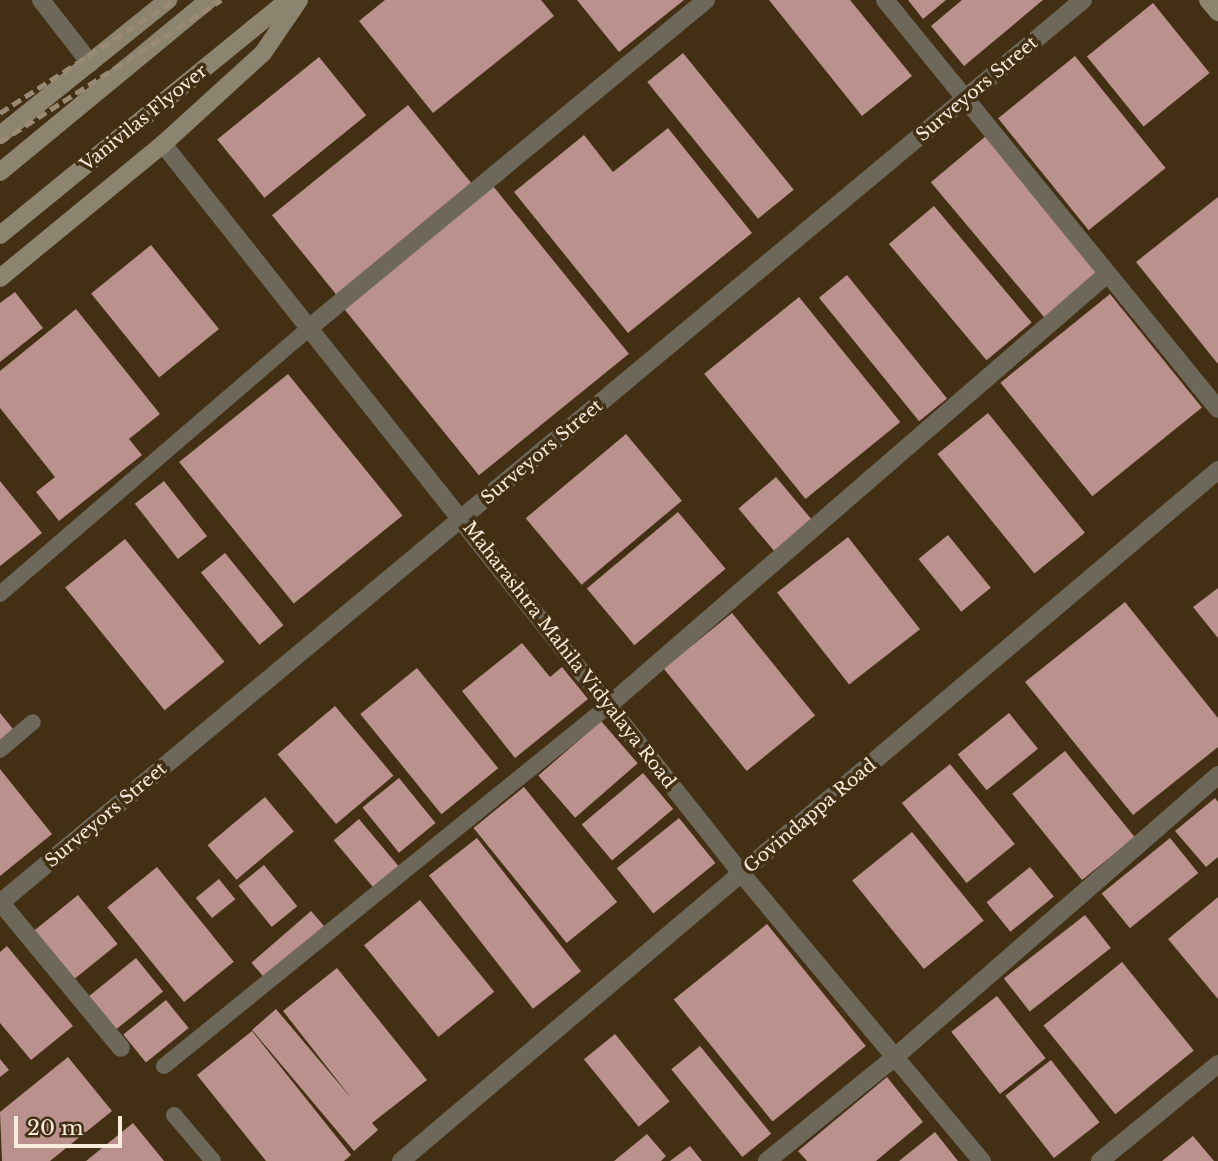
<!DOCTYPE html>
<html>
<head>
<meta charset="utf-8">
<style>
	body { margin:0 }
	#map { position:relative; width:1218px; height:1161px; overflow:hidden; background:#432f14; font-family:"Libre Baskerville",serif }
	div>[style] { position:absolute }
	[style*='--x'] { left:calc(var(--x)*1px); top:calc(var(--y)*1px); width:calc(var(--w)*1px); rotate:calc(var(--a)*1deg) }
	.building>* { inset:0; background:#ba918c; transform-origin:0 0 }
	.lane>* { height:16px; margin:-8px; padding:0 8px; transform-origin:8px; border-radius:8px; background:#6d6859 }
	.street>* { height:18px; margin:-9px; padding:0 9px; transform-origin:9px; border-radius:9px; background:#6d6859 }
	.secondary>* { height:18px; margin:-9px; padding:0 9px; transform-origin:9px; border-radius:9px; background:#8c846e }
	.rail>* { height:5px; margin-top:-2.5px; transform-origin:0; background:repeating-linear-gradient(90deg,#9a8a74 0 10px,transparent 0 15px) }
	span { translate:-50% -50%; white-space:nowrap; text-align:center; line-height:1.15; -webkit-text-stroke:7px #432f14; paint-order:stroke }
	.street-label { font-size:18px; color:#f8ecdc }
	.scale { position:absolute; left:14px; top:1116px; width:108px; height:32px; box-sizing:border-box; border:4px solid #f8ecdc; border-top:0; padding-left:9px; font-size:21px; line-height:24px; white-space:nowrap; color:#f8ecdc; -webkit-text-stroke:5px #432f14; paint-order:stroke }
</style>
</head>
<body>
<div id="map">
	<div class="building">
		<i style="clip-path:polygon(385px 0,541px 0,554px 16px,433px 113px,359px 21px)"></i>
		<i style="clip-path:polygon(577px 0,684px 0,619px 52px)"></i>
		<i style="clip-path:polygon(769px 0,850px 0,912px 76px,862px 116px)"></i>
		<i style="clip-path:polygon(908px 0,946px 0,923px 19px)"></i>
		<i style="clip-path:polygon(962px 0,1043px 0,964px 66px,931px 26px)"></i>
		<i style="left:1153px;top:3px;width:90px;height:85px;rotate:51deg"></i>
		<i style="left:683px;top:53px;width:176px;height:46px;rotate:51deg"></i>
		<i style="left:1075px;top:56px;width:144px;height:99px;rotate:51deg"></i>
		<i style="left:319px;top:57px;width:75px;height:131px;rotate:51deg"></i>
		<i style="left:408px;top:105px;width:102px;height:175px;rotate:51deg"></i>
		<i style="clip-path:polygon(668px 128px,752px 233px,628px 333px,514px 192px,584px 135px,613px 172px)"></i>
		<i style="left:986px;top:136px;width:177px;height:72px;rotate:50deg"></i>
		<i style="left:493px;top:186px;width:216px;height:193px;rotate:51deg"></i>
		<i style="clip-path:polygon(1218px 197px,1218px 364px,1136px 262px)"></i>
		<i style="left:934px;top:206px;width:152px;height:59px;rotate:50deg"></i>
		<i style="left:151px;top:245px;width:108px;height:77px;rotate:51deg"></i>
		<i style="left:847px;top:275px;width:159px;height:36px;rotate:51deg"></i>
		<i style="clip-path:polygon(15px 292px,43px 328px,0 362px,0 303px)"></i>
		<i style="left:1110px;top:294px;width:146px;height:141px;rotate:51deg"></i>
		<i style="left:799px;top:297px;width:161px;height:122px;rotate:51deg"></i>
		<i style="clip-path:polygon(76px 309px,160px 414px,129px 439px,142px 455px,59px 521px,36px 492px,55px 477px,0 408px,0 371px)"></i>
		<i style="left:288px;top:374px;width:182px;height:140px;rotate:51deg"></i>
		<i style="left:988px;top:413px;width:154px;height:65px;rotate:51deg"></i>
		<i style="left:626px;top:434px;width:87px;height:131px;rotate:50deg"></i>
		<i style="left:776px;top:477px;width:61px;height:49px;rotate:50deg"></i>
		<i style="clip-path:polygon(0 481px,42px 533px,0 566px)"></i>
		<i style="left:164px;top:481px;width:70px;height:37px;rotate:52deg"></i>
		<i style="left:678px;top:512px;width:74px;height:119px;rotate:50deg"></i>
		<i style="left:948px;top:535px;width:68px;height:38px;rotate:51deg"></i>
		<i style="left:848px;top:537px;width:117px;height:90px;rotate:52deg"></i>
		<i style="left:125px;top:539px;width:158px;height:77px;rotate:51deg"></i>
		<i style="left:225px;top:553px;width:93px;height:31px;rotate:51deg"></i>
		<i style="clip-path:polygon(1218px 588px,1218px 638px,1193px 607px)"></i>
		<i style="clip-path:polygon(1125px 602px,1218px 718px,1218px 747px,1133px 815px,1025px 682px)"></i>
		<i style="left:732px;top:613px;width:132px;height:88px;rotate:51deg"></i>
		<i style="clip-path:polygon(522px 643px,550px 677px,562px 667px,588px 699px,515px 758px,462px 691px)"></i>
		<i style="left:417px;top:668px;width:129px;height:73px;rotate:51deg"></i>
		<i style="left:335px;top:706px;width:91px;height:75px;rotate:50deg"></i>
		<i style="clip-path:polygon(0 713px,17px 734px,0 747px)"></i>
		<i style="left:1009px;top:713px;width:46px;height:66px;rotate:51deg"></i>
		<i style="left:601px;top:721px;width:56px;height:83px;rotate:49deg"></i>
		<i style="left:1065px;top:751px;width:111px;height:68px;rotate:51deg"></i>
		<i style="left:950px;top:764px;width:103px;height:62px;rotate:51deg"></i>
		<i style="clip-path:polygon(0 769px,52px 834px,0 876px)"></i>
		<i style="left:643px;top:773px;width:47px;height:80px;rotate:50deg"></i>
		<i style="left:399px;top:778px;width:58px;height:47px;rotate:51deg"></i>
		<i style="left:524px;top:787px;width:148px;height:65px;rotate:51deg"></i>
		<i style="left:265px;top:797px;width:45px;height:75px;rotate:50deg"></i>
		<i style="clip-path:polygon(1215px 798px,1218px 802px,1218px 857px,1206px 867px,1175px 831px)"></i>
		<i style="left:679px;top:818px;width:58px;height:80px;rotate:51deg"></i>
		<i style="left:359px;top:819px;width:62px;height:33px;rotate:50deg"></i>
		<i style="left:912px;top:832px;width:114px;height:77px;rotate:51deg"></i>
		<i style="left:477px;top:838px;width:169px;height:61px;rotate:52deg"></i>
		<i style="left:1170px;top:838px;width:45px;height:88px;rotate:51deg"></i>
		<i style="left:264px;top:865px;width:53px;height:33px;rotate:51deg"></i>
		<i style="left:157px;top:867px;width:122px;height:64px;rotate:51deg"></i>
		<i style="left:1030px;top:867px;width:38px;height:56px;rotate:51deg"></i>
		<i style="left:219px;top:879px;width:26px;height:30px;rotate:51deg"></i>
		<i style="left:78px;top:895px;width:63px;height:59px;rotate:51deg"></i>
		<i style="clip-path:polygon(1218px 897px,1218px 999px,1168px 939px)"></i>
		<i style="left:420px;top:900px;width:118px;height:72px;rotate:51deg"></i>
		<i style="left:311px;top:911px;width:20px;height:79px;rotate:49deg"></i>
		<i style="left:1085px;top:915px;width:42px;height:103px;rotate:52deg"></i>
		<i style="left:767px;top:924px;width:157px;height:120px;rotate:51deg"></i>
		<i style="clip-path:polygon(7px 946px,73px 1026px,31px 1060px,0 1023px,0 952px)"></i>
		<i style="left:136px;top:958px;width:43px;height:63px;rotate:51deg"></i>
		<i style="left:1122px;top:962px;width:114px;height:101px;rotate:51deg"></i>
		<i style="clip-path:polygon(337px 968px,427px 1080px,372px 1123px,378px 1130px,354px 1151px,252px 1030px,276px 1009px,352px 1099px,283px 1011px)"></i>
		<i style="left:997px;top:996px;width:79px;height:58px;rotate:52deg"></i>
		<i style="left:166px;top:1000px;width:36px;height:55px;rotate:51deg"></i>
		<i style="clip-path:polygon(252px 1031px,351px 1155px,344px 1161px,266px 1161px,197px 1075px)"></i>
		<i style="left:615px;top:1034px;width:87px;height:40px;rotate:51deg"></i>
		<i style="left:700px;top:1046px;width:113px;height:37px;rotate:51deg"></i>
		<i style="clip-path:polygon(68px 1057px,112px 1111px,50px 1161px,2px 1161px,0 1112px)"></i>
		<i style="clip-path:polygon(0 1059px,9px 1070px,0 1077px)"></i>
		<i style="left:1051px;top:1060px;width:79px;height:58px;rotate:52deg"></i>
		<i style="clip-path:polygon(887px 1077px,923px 1122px,876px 1161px,807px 1161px,798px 1151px)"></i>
		<i style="clip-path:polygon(133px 1123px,164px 1161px,86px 1161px)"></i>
		<i style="clip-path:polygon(935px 1132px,958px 1161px,899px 1161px)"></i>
		<i style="clip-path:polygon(647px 1134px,666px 1156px,661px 1161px,614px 1161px)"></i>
		<i style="clip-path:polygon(1193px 1136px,1214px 1161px,1162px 1161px)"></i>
		<i style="clip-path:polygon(690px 1146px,702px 1161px,670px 1161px)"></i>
	</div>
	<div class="lane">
		<i style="--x:0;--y:594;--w:408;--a:-40.7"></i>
		<i style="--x:0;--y:750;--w:43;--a:-40.3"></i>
		<i style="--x:164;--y:1066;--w:572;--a:-39.04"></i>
		<i style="--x:174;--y:1115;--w:60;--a:49.7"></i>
	</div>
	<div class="street">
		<i style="--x:41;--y:0;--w:80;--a:52.1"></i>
		<i style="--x:885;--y:0;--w:527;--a:50.85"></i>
		<i style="--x:163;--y:144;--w:930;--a:51.59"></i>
		<i style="--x:741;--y:873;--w:376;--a:50.1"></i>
		<i style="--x:309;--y:328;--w:515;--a:-39.56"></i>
		<i style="--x:608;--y:706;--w:659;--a:-40.87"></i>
		<i style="--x:0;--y:903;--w:1410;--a:-39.82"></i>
		<i style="--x:1;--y:903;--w:188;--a:50.4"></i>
		<i style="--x:401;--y:1161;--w:1070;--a:-40.22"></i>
		<i style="--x:767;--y:1161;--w:165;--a:-39.1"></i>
		<i style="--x:895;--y:1057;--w:429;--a:-41.1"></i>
		<i style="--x:1100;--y:1161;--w:153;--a:-39.4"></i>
	</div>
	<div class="secondary">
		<i style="--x:1208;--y:0;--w:16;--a:50"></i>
		<i style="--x:0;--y:135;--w:216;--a:-38.8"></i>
		<i style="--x:0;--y:172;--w:271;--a:-39.5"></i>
		<i style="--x:0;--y:235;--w:372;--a:-39.2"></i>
		<i style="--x:0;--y:278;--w:211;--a:-39.4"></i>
		<i style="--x:163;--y:144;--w:135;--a:-42.3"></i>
		<i style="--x:263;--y:53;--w:64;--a:-55.8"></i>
	</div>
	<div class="rail">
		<i style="--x:0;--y:113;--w:208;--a:-32.9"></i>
		<i style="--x:0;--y:142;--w:263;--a:-32.7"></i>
	</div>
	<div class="street-label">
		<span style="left:977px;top:89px;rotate:-40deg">Surveyors Street</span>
		<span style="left:144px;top:118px;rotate:-39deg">Vanivilas Flyover</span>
		<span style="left:542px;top:452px;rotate:-40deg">Surveyors Street</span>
		<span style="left:569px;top:655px;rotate:52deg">Maharashtra Mahila Vidyalaya Road</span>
		<span style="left:106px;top:815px;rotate:-40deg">Surveyors Street</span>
		<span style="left:810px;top:816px;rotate:-40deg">Govindappa Road</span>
	</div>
	<div class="scale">20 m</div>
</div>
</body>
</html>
